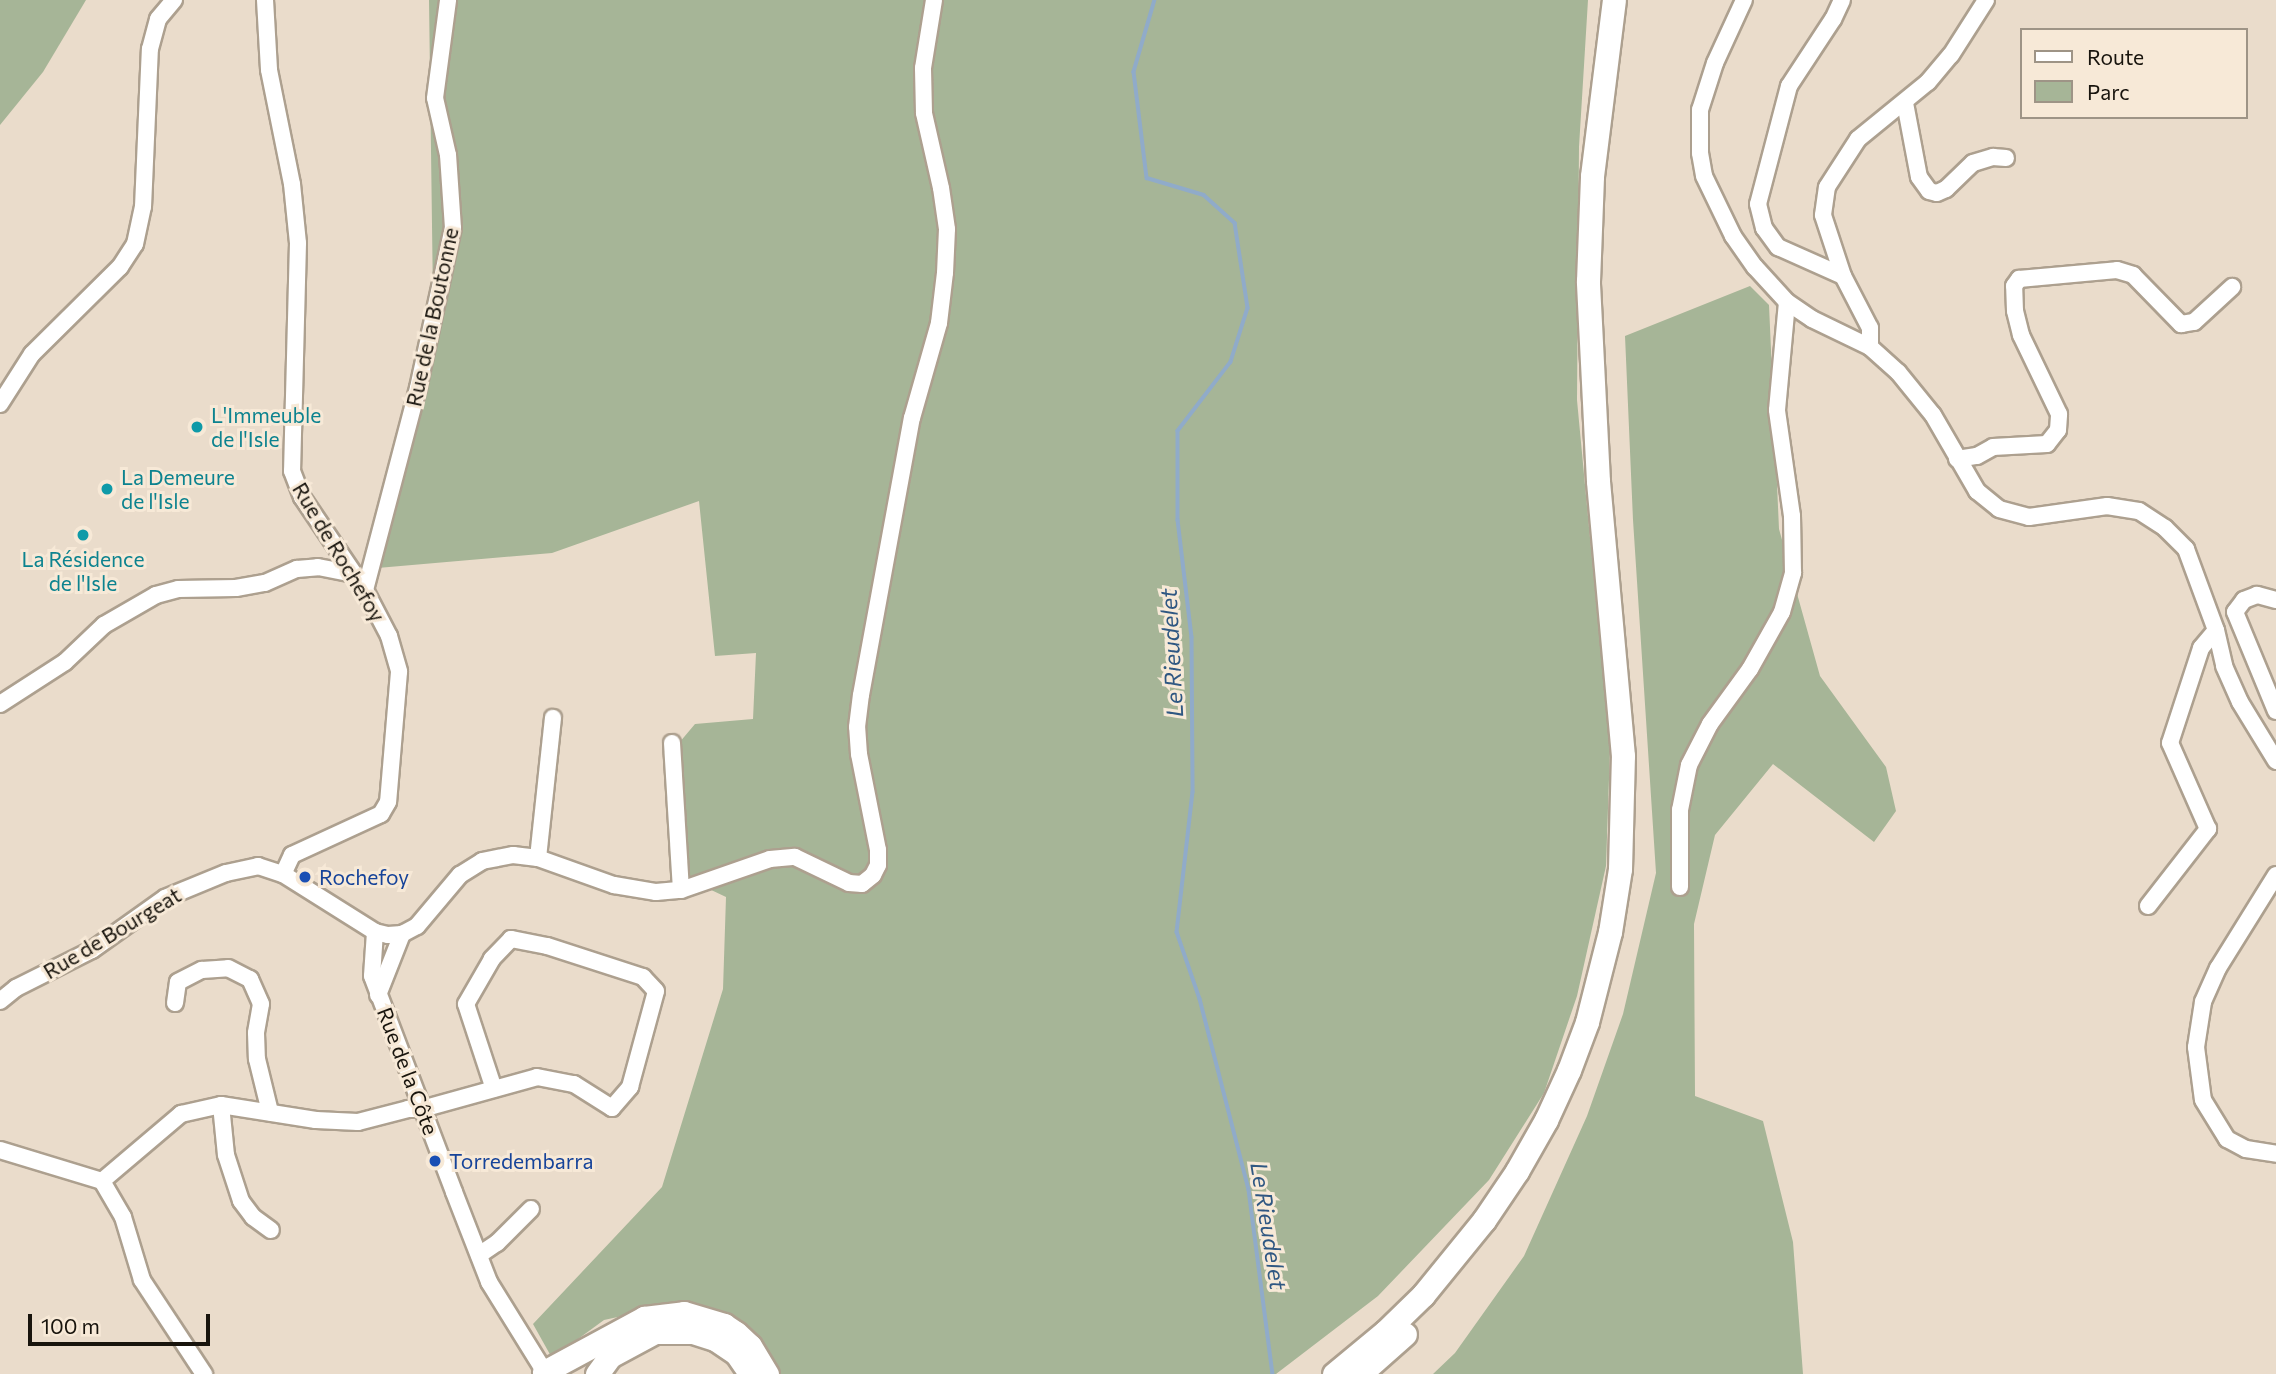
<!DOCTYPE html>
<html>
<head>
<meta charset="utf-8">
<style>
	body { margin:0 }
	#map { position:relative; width:2276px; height:1374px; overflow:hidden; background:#eadccb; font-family:Commissioner,sans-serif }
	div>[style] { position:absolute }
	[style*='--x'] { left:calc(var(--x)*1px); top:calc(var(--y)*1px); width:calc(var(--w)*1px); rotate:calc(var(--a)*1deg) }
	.green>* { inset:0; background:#a6b597 }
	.stream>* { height:3.5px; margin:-1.75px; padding:0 1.75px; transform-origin:1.75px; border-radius:1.75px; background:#90abc9 }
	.roads { filter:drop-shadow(2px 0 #ada08f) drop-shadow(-2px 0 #ada08f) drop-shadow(0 2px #ada08f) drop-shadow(0 -2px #ada08f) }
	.minor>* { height:16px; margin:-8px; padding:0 8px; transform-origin:8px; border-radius:8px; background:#fff }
	.highway>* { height:23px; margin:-11.5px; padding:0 11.5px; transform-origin:11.5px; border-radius:11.5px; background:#fff }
	.dots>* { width:19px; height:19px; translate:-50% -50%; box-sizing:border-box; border:4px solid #f7e9d7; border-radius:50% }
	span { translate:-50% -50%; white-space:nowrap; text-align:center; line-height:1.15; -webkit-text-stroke:6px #f7e9d7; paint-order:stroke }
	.street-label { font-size:21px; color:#18140d }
	.culture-label { font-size:21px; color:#0d838f }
	.left { translate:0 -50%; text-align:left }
	.transit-label { font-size:21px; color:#164399 }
	.water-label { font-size:23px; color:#2f5782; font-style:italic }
	.legend { position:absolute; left:2020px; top:28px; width:228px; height:91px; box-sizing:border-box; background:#f7e9d7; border:2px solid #9e9486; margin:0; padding:9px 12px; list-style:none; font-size:21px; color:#18140d }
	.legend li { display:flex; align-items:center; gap:14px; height:35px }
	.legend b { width:35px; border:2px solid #9e9486 }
	.scale { position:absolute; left:28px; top:1314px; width:182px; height:32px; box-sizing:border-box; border:4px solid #18140d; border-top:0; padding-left:9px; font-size:21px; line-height:24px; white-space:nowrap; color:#18140d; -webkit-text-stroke:5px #f7e9d7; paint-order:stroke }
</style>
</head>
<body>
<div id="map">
	<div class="green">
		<i style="clip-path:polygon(0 0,86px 0,43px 72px,0 125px)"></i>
		<i style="clip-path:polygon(429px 0,1588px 0,1579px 147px,1577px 400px,1610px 750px,1606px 866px,1577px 996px,1544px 1093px,1489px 1180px,1378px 1296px,1276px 1374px,778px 1374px,769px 1354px,725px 1316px,673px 1305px,604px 1320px,552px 1358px,533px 1324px,662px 1187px,723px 989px,726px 897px,688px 879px,679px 743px,695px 724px,753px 719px,756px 653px,715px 656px,699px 501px,552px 553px,366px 569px,433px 300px)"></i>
		<i style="clip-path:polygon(1750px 286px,1769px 305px,1779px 529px,1820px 676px,1886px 767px,1896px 811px,1874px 842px,1773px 764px,1715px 835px,1694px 924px,1695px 1096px,1763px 1121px,1793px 1242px,1803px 1374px,1433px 1374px,1455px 1353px,1524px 1256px,1587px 1116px,1623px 1014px,1656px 873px,1633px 520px,1625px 336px)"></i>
	</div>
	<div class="stream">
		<i style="--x:1155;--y:0;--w:75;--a:106.3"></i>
		<i style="--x:1134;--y:72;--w:107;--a:83"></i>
		<i style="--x:1147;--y:178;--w:59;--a:16.6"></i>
		<i style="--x:1204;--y:195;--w:42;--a:42.1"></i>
		<i style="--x:1235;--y:223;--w:86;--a:81.3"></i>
		<i style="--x:1248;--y:308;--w:57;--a:107.5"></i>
		<i style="--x:1231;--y:362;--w:87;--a:127.5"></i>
		<i style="--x:1178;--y:431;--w:89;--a:90"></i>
		<i style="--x:1178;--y:520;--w:118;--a:83.2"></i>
		<i style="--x:1192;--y:637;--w:155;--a:89.6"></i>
		<i style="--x:1193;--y:792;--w:141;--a:96.5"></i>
		<i style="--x:1177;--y:932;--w:71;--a:71.1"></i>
		<i style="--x:1200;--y:999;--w:197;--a:75.6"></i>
		<i style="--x:1249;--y:1190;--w:186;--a:82.6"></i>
	</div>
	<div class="roads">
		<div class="minor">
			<i style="--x:265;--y:0;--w:70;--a:86.7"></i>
			<i style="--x:269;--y:70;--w:116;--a:78.6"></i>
			<i style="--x:292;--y:184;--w:59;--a:84.2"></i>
			<i style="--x:298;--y:243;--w:228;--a:91.5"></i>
			<i style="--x:292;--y:471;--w:28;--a:69"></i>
			<i style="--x:302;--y:497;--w:112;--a:55.9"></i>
			<i style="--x:365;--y:590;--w:52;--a:62.4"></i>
			<i style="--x:389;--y:636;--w:37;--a:74"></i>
			<i style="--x:399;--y:672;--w:130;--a:94.8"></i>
			<i style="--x:388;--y:802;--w:14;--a:120"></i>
			<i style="--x:381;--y:814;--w:98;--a:155.3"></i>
			<i style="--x:292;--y:855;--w:21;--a:115"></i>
			<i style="--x:1744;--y:0;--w:69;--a:114.7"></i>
			<i style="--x:1715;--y:63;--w:49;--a:107.7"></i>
			<i style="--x:1700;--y:110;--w:43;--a:90"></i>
			<i style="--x:1700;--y:153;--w:23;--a:80"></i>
			<i style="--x:1704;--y:176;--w:67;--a:64.2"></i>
			<i style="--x:1733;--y:236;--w:38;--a:55"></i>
			<i style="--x:1755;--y:267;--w:47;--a:47.6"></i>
			<i style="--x:1787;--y:302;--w:30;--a:34"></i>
			<i style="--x:1812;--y:319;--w:64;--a:25.8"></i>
			<i style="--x:1870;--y:347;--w:38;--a:42"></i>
			<i style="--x:1898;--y:372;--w:55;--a:50.9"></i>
			<i style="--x:1933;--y:415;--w:88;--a:59.9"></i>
			<i style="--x:1977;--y:491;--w:28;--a:39"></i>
			<i style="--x:1999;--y:509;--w:31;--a:15"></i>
			<i style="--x:2029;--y:517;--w:79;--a:-8"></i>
			<i style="--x:2107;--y:506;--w:32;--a:9"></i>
			<i style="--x:2139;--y:511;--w:31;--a:33"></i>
			<i style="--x:2165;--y:528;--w:30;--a:45"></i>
			<i style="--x:2186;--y:549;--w:86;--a:69.7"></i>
			<i style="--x:2216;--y:630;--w:37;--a:77"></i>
			<i style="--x:2224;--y:666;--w:39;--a:66"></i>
			<i style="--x:2240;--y:702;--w:69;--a:58.6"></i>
			<i style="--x:1842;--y:0;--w:21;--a:115"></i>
			<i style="--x:1833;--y:19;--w:80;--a:123.3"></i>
			<i style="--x:1789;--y:86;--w:122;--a:104.7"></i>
			<i style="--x:1758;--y:204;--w:25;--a:76"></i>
			<i style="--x:1764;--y:228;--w:24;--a:54"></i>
			<i style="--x:1778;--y:247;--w:71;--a:24"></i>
			<i style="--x:1905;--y:103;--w:75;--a:79.3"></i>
			<i style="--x:1919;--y:177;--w:17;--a:54"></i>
			<i style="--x:1929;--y:191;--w:8;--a:14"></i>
			<i style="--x:1937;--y:193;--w:10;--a:-24"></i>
			<i style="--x:1946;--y:189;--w:37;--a:-44"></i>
			<i style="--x:1973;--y:163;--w:21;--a:-17"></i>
			<i style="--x:1993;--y:157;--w:13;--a:4"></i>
			<i style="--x:1870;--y:347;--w:19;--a:-90"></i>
			<i style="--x:1870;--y:328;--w:59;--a:-117.4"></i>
			<i style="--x:1843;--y:276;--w:64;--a:-108.2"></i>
			<i style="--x:1823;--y:215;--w:28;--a:-82"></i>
			<i style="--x:1827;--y:187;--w:57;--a:-57.1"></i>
			<i style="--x:1858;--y:139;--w:90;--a:-39.2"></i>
			<i style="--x:1928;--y:82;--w:35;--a:-50"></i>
			<i style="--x:1951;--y:55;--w:65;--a:-57.5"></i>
			<i style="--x:0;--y:404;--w:59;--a:-57.4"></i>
			<i style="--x:32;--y:354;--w:124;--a:-44.7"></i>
			<i style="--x:120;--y:267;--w:27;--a:-57"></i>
			<i style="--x:135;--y:244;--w:38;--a:-78"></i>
			<i style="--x:143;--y:207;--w:158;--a:-87.5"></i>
			<i style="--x:150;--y:49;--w:31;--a:-75"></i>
			<i style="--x:158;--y:19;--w:25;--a:-50"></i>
			<i style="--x:1957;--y:459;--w:20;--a:-9"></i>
			<i style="--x:1977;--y:456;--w:18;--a:-29"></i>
			<i style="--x:1993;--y:447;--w:54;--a:-3.2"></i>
			<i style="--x:2047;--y:444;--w:18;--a:-52"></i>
			<i style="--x:2058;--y:430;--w:16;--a:-86"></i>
			<i style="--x:2059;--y:414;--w:88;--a:-115.7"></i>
			<i style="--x:2021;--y:335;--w:25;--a:-104"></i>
			<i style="--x:2015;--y:311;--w:25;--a:-92"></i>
			<i style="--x:2014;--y:286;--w:9;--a:-54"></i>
			<i style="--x:2019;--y:279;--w:98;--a:-5.2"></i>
			<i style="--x:2117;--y:270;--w:17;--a:17"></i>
			<i style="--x:2133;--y:275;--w:69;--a:45.6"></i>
			<i style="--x:2181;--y:324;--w:13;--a:-9"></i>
			<i style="--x:2194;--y:322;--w:52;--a:-42.6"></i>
			<i style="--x:365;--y:590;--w:209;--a:-75.3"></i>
			<i style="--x:418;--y:388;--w:164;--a:-77.7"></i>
			<i style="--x:453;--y:228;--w:73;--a:-93.9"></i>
			<i style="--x:448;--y:155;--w:58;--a:-102.8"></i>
			<i style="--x:435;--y:98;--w:99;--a:-82.4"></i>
			<i style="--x:2276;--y:600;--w:20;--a:-165"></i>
			<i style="--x:2257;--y:595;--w:14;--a:159"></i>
			<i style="--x:2244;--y:600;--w:15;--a:127"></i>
			<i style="--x:2235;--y:612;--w:107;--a:67.5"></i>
			<i style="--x:0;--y:704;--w:77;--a:-32.9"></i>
			<i style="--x:65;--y:662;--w:54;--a:-43.5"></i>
			<i style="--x:104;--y:625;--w:60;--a:-30"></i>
			<i style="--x:156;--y:595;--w:23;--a:-15"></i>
			<i style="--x:178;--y:589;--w:58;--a:-1"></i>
			<i style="--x:236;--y:588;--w:29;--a:-10"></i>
			<i style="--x:265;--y:583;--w:35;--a:-24"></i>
			<i style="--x:297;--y:569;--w:21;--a:-5"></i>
			<i style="--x:318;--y:567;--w:36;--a:11"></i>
			<i style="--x:672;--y:743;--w:147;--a:86.5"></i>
			<i style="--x:538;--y:858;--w:141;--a:-83.9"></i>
			<i style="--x:2276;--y:875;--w:110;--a:121.9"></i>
			<i style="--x:2218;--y:968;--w:37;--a:114"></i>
			<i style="--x:2203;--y:1002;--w:46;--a:98.8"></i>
			<i style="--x:2196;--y:1047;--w:53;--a:82.5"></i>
			<i style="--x:2203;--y:1100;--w:46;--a:58.4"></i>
			<i style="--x:2227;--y:1139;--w:21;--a:28"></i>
			<i style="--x:2246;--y:1149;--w:30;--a:9"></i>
			<i style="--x:1680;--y:887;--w:77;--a:-90"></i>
			<i style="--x:1680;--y:810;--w:46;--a:-78.7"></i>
			<i style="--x:1689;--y:765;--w:46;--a:-62.9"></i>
			<i style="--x:1710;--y:724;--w:68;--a:-54"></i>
			<i style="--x:1750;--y:669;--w:65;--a:-60.7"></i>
			<i style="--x:1782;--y:612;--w:41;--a:-74.2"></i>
			<i style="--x:1793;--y:573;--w:57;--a:-91"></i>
			<i style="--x:1792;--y:516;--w:107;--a:-98.1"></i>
			<i style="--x:1777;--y:410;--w:108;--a:-84.7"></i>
			<i style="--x:2148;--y:906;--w:98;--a:-52.1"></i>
			<i style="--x:2208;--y:829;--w:94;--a:-113.8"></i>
			<i style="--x:2170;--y:743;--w:100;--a:-71.9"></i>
			<i style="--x:2201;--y:648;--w:23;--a:-50"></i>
			<i style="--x:375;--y:932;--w:44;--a:93.9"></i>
			<i style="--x:372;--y:976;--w:231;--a:69.2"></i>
			<i style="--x:454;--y:1192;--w:97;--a:68.7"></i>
			<i style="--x:489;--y:1282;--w:108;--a:58.2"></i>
			<i style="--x:378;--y:995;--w:66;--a:-68.5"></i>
			<i style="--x:0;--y:1001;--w:21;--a:-39"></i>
			<i style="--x:16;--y:988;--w:85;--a:-26.6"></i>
			<i style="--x:92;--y:950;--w:90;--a:-35.5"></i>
			<i style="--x:165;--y:898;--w:66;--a:-22.3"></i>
			<i style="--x:226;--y:873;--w:33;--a:-12"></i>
			<i style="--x:258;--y:866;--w:26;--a:18"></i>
			<i style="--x:283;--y:874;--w:109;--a:32.2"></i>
			<i style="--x:375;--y:932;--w:13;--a:13"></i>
			<i style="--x:388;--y:935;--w:14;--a:-4"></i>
			<i style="--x:402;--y:934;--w:17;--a:-28"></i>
			<i style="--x:417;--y:926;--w:67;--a:-49.9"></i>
			<i style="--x:460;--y:875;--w:26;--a:-32"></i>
			<i style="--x:482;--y:861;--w:32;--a:-11"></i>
			<i style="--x:513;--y:855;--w:25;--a:7"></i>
			<i style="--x:538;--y:858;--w:81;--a:19.6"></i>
			<i style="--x:614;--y:885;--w:43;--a:9.5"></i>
			<i style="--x:656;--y:892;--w:25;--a:-5"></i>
			<i style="--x:681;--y:890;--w:94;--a:-19.2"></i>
			<i style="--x:770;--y:859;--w:25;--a:-5"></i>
			<i style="--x:795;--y:857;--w:60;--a:25.7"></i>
			<i style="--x:849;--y:883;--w:13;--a:4"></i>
			<i style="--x:862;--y:884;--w:14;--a:-39"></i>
			<i style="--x:873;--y:875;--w:11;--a:-63"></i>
			<i style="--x:878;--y:865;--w:15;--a:-90"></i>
			<i style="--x:878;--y:850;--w:98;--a:-101.2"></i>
			<i style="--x:859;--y:754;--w:27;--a:-94"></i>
			<i style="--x:857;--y:727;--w:32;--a:-83"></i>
			<i style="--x:861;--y:695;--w:282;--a:-79.6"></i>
			<i style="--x:912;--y:418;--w:99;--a:-74.1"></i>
			<i style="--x:939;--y:323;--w:50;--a:-83.2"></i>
			<i style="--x:945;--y:273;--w:44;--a:-87.4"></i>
			<i style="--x:947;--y:229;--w:41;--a:-98.3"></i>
			<i style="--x:941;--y:188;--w:77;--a:-102.8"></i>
			<i style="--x:924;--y:113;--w:45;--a:-91.3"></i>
			<i style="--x:923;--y:68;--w:69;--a:-80.8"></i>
			<i style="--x:175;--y:1003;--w:21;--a:-82"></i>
			<i style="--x:178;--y:982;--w:27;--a:-27"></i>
			<i style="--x:202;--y:970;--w:26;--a:-4"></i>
			<i style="--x:228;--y:968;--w:25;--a:27"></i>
			<i style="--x:250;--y:979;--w:27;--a:66"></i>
			<i style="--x:261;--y:1004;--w:29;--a:100"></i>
			<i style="--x:256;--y:1033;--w:26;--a:88"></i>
			<i style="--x:257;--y:1059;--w:55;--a:76.2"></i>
			<i style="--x:221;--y:1105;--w:50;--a:84.3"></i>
			<i style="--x:226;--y:1155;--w:48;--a:71.9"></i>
			<i style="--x:241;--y:1201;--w:20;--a:53"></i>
			<i style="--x:253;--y:1217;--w:22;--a:36"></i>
			<i style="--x:0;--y:1150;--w:107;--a:16.9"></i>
			<i style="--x:102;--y:1181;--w:42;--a:59.7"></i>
			<i style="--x:123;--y:1217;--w:66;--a:73.2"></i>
			<i style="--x:142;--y:1280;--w:113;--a:56.6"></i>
			<i style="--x:102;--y:1181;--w:104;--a:-40.3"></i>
			<i style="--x:181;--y:1114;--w:41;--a:-12.7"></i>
			<i style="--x:221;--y:1105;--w:96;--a:9"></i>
			<i style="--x:316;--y:1120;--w:42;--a:2.7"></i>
			<i style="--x:358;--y:1122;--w:52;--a:-14.6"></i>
			<i style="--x:408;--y:1109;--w:14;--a:0"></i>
			<i style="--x:422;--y:1109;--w:119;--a:-15.5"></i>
			<i style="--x:537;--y:1077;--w:38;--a:11"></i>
			<i style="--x:574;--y:1084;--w:45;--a:32.3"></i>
			<i style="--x:612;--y:1108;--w:28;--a:-49"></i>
			<i style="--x:630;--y:1087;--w:99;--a:-74.8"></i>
			<i style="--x:656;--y:991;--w:19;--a:-133"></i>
			<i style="--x:643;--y:977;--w:101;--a:-162.1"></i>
			<i style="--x:547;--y:946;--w:37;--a:-169"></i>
			<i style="--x:511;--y:939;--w:28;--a:134"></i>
			<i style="--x:492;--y:959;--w:52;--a:120"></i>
			<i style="--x:466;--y:1004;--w:89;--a:71.8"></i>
			<i style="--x:479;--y:1255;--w:22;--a:-34"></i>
			<i style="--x:497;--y:1243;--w:48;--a:-45"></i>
		</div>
		<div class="highway">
			<i style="--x:544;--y:1372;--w:114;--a:-28.4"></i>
			<i style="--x:644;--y:1318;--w:40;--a:-7.1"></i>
			<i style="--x:684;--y:1313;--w:42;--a:16.7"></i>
			<i style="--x:724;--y:1325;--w:14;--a:34"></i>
			<i style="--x:736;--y:1333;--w:19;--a:43"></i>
			<i style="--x:750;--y:1346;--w:33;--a:59"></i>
			<i style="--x:597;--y:1374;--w:22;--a:-54"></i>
			<i style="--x:610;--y:1356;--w:51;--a:-28.1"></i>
			<i style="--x:655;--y:1332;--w:38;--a:0"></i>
			<i style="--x:693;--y:1332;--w:23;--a:18"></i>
			<i style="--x:715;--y:1339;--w:25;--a:34"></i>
			<i style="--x:736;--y:1353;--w:19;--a:55"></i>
			<i style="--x:1334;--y:1374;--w:67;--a:-39.6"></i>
			<i style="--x:1386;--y:1331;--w:52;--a:-44.2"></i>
			<i style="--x:1423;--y:1295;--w:97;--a:-50.9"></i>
			<i style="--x:1484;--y:1220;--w:59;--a:-56"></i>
			<i style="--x:1517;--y:1171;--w:59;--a:-60.4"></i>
			<i style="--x:1546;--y:1120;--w:55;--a:-65.3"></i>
			<i style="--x:1569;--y:1070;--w:51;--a:-69.4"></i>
			<i style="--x:1587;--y:1022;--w:93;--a:-75.7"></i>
			<i style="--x:1610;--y:932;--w:64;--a:-81"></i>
			<i style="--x:1620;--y:869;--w:113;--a:-88.5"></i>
			<i style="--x:1623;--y:756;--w:276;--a:-95.2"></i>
			<i style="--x:1598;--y:481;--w:200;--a:-92.9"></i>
			<i style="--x:1588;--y:281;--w:105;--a:-87.8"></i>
			<i style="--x:1592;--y:176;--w:177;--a:-82.9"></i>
			<i style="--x:1360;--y:1374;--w:60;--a:-41.6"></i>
		</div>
	</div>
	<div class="dots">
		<i style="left:197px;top:427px;background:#0f9aa8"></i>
		<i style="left:107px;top:489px;background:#0f9aa8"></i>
		<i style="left:83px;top:535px;background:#0f9aa8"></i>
		<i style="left:305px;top:877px;background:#1a4fb4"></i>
		<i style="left:435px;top:1161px;background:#1a4fb4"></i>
	</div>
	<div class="street-label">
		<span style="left:432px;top:317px;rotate:-78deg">Rue de la Boutonne</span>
		<span style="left:339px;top:552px;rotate:59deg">Rue de Rochefoy</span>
		<span style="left:112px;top:933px;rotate:-31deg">Rue de Bourgeat</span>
		<span style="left:408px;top:1071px;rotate:69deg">Rue de la Côte</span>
	</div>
	<div class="culture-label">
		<span class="left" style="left:211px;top:427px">L'Immeuble<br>de l'Isle</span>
		<span class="left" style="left:121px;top:489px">La Demeure<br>de l'Isle</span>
		<span style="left:83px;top:571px">La Résidence<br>de l'Isle</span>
	</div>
	<div class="transit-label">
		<span class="left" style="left:319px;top:877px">Rochefoy</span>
		<span class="left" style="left:449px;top:1161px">Torredembarra</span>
	</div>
	<div class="water-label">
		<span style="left:1171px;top:653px;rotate:-93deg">Le Rieudelet</span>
		<span style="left:1269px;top:1226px;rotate:81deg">Le Rieudelet</span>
	</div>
	<ul class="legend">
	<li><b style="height:9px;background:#fff"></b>Route</li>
	<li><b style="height:19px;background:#a6b597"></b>Parc</li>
	</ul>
	<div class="scale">100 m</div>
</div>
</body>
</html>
